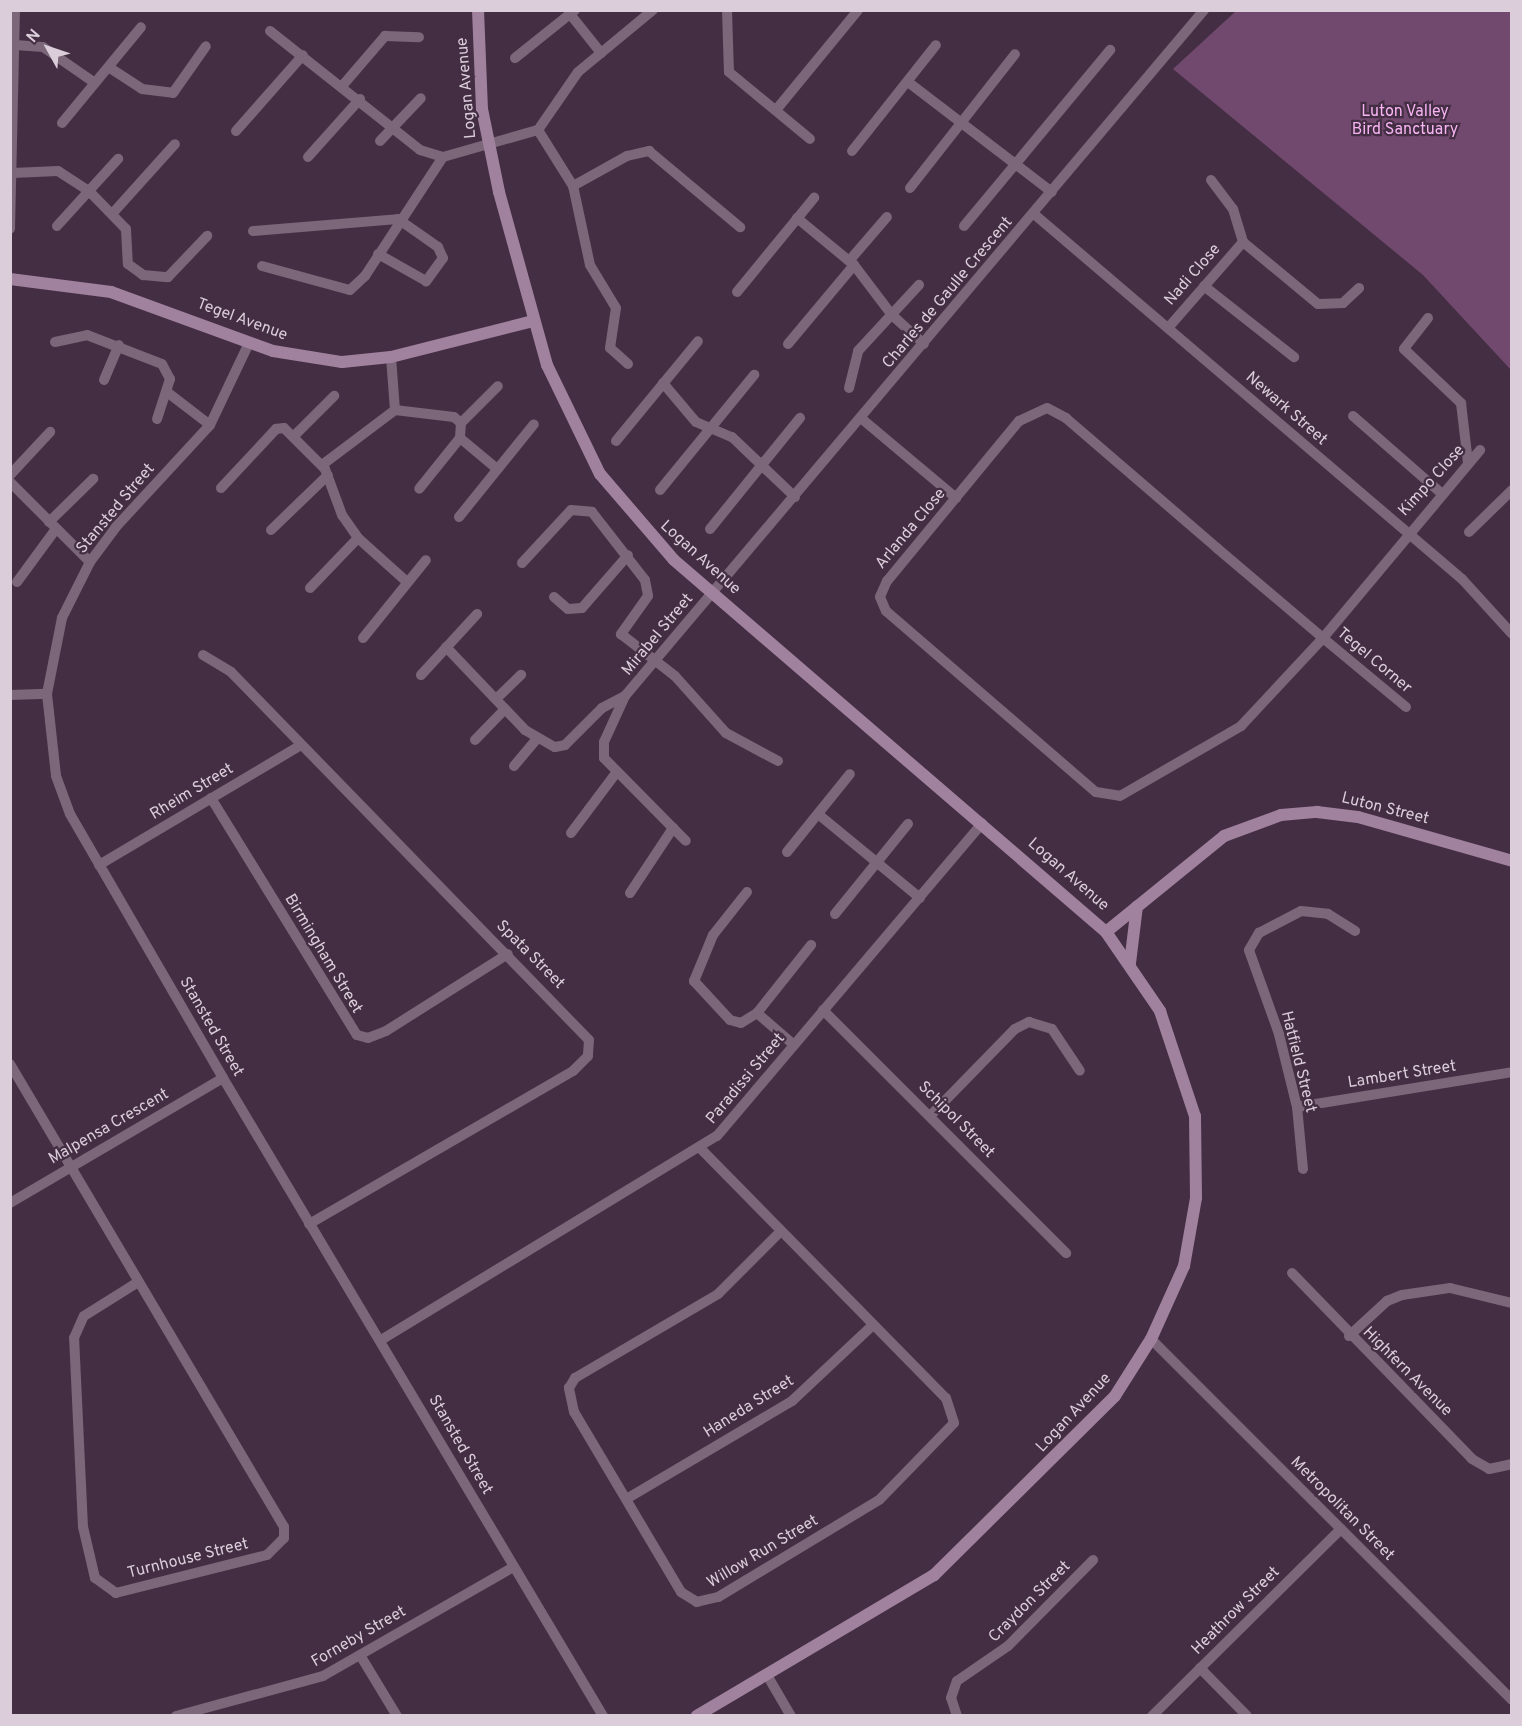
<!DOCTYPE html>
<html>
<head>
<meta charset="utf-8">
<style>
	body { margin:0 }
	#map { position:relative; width:1522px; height:1726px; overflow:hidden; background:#442e43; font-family:Overpass,sans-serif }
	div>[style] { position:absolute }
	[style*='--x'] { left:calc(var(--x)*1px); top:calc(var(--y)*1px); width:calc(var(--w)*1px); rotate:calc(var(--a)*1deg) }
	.green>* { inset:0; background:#71496e }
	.street>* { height:10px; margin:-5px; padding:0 5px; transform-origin:5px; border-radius:5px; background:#7b6779 }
	.secondary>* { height:12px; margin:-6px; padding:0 6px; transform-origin:6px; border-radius:6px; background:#a0819e }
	span { translate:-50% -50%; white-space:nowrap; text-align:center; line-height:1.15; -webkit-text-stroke:4.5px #442e43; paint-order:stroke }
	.street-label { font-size:16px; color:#dbcdda }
	.park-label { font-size:16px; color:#f8b5f4 }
	.frame { position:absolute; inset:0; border:12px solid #dbcdda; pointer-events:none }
	.north { position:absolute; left:18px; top:18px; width:60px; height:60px; -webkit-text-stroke:4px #442e43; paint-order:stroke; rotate:310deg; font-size:16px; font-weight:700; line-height:24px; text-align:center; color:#dbcdda }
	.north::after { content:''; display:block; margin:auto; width:21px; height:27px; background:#dbcdda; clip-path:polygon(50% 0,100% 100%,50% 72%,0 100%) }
</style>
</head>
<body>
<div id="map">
	<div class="green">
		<i style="clip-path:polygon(1411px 10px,1511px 11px,1511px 370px,1423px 275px,1173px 69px,1236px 11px)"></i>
	</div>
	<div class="street">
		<i style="--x:727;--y:10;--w:62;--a:88.2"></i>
		<i style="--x:729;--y:72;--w:105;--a:39.6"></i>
		<i style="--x:570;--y:14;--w:50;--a:51.5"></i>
		<i style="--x:270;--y:31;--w:191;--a:38.4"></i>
		<i style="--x:420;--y:150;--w:24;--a:17"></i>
		<i style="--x:443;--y:157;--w:99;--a:-15.9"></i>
		<i style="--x:15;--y:45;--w:28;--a:4"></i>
		<i style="--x:43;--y:47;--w:63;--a:34.7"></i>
		<i style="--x:515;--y:58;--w:77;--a:-38.7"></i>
		<i style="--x:110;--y:68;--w:38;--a:33"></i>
		<i style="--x:142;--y:89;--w:31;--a:7"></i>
		<i style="--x:173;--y:93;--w:57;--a:-54.9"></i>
		<i style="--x:908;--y:82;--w:181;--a:37.4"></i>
		<i style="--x:343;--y:85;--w:65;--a:-49.4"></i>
		<i style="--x:385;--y:36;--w:34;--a:2"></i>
		<i style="--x:776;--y:110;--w:129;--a:-50.6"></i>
		<i style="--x:62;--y:123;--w:124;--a:-50.5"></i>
		<i style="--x:538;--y:130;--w:70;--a:-55.4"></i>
		<i style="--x:578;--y:72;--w:97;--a:-39.6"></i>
		<i style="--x:538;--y:130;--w:66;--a:58"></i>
		<i style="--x:236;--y:131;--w:101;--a:-48.6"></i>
		<i style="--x:380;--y:141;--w:59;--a:-46.4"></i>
		<i style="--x:852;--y:151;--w:135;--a:-51.6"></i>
		<i style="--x:308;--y:157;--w:78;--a:-48.1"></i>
		<i style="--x:12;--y:173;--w:46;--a:-2.5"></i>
		<i style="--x:58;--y:171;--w:37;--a:33"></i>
		<i style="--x:89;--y:191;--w:53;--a:45.8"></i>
		<i style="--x:126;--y:229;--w:35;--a:87"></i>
		<i style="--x:128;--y:264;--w:19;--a:36"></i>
		<i style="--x:143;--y:275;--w:25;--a:5"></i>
		<i style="--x:168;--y:277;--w:57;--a:-46.4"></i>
		<i style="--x:1211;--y:180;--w:36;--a:53"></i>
		<i style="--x:1233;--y:209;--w:34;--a:73"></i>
		<i style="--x:910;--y:188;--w:170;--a:-51.9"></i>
		<i style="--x:112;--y:214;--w:94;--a:-48"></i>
		<i style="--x:1034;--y:214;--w:563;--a:40.46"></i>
		<i style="--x:1462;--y:579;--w:74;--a:47.7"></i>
		<i style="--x:797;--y:218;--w:74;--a:39.5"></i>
		<i style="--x:854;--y:265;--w:63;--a:52.8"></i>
		<i style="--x:892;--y:315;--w:43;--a:42.2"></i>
		<i style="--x:57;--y:226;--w:91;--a:-47.7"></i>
		<i style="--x:964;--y:226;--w:229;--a:-50.3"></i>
		<i style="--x:10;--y:229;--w:219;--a:-88.7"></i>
		<i style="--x:253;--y:231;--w:145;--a:-4.7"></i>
		<i style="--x:398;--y:219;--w:49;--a:35"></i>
		<i style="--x:438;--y:247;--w:12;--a:66"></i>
		<i style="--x:443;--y:258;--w:29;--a:126"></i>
		<i style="--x:426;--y:281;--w:55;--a:-150.6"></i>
		<i style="--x:1243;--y:242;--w:97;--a:39.6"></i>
		<i style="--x:1318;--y:304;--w:25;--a:-2"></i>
		<i style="--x:1343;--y:303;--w:22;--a:-43"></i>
		<i style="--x:849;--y:261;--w:58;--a:-49.2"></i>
		<i style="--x:262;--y:266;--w:91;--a:15.3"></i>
		<i style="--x:350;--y:290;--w:21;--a:-43"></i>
		<i style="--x:365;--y:276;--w:142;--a:-56.8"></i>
		<i style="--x:1204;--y:286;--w:115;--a:38.3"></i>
		<i style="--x:737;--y:292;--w:122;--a:-50.7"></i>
		<i style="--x:1428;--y:318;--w:39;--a:128"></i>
		<i style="--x:1404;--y:349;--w:79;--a:43.5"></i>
		<i style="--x:1461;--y:403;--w:60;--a:83.3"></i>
		<i style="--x:1168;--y:328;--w:114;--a:-48.9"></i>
		<i style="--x:55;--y:342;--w:33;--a:-12"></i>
		<i style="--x:87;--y:335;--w:80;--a:21.1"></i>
		<i style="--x:162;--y:364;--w:17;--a:62"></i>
		<i style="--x:170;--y:379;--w:42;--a:108"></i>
		<i style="--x:249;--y:343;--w:91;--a:115.4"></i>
		<i style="--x:210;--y:425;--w:139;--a:132.7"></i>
		<i style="--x:116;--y:527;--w:44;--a:126.6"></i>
		<i style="--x:90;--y:562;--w:63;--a:116.6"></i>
		<i style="--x:62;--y:618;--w:77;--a:101.2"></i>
		<i style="--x:47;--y:694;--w:82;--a:83.7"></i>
		<i style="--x:56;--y:776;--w:40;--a:69.8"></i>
		<i style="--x:70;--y:814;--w:305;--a:59.9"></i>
		<i style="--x:223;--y:1078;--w:743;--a:59.22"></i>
		<i style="--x:788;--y:344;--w:103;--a:-50.1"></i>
		<i style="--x:391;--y:357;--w:53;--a:85.7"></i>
		<i style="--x:628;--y:364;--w:24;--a:-138"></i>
		<i style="--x:610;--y:348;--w:40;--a:-81.5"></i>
		<i style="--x:616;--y:308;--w:50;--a:-121.2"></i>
		<i style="--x:590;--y:265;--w:81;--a:-102.1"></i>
		<i style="--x:573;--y:186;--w:62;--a:-29.1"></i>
		<i style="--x:627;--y:156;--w:23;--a:-13"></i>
		<i style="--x:649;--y:151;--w:119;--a:39.9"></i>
		<i style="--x:104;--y:380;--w:38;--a:-67"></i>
		<i style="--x:663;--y:383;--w:51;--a:49.8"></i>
		<i style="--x:696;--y:422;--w:39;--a:23"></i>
		<i style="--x:732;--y:437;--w:87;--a:43.6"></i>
		<i style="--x:849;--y:388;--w:38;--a:-76"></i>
		<i style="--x:858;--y:351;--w:90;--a:-47.3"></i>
		<i style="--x:167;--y:392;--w:54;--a:37.5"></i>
		<i style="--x:1353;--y:416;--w:117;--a:41.2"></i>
		<i style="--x:862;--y:419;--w:123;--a:40"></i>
		<i style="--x:461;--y:423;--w:52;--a:-45"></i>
		<i style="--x:294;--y:436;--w:57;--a:-45"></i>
		<i style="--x:460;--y:438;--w:47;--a:39.8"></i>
		<i style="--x:616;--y:441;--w:129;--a:-50.6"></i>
		<i style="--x:322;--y:465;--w:91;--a:-37"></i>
		<i style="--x:395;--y:410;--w:59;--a:6.8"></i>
		<i style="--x:454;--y:417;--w:9;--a:41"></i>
		<i style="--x:461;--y:423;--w:15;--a:94"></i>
		<i style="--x:460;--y:438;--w:65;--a:128.8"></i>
		<i style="--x:10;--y:475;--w:59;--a:-47.1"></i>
		<i style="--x:10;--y:482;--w:113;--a:45"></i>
		<i style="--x:221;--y:488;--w:81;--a:-47"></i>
		<i style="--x:276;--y:429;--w:8;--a:-7"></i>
		<i style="--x:284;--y:428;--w:58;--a:45"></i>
		<i style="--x:325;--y:469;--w:49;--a:69.7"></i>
		<i style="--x:342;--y:515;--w:28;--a:55"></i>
		<i style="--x:358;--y:538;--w:64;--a:41.9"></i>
		<i style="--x:660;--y:490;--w:149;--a:-50.7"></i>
		<i style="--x:459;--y:517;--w:119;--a:-51.1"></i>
		<i style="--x:49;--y:522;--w:62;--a:-44.3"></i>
		<i style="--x:710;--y:529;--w:143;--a:-51"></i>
		<i style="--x:271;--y:530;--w:79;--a:-44"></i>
		<i style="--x:1469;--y:532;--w:60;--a:-44.3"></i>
		<i style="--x:522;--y:563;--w:72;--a:-47.2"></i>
		<i style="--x:571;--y:510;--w:21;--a:5"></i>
		<i style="--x:592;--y:512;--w:86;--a:52.1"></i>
		<i style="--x:645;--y:580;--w:16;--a:79"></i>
		<i style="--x:648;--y:596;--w:47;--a:125.4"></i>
		<i style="--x:621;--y:634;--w:68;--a:37.9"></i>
		<i style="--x:675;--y:676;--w:76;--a:48.2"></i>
		<i style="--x:726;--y:733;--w:59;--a:28.3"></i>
		<i style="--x:17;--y:582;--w:66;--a:-53.7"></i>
		<i style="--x:310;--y:588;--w:69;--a:-46.2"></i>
		<i style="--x:554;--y:597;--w:18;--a:41"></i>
		<i style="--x:568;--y:609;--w:14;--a:-4"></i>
		<i style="--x:582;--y:608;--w:70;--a:-49"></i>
		<i style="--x:363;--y:638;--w:100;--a:-51.1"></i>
		<i style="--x:446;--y:647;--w:115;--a:46.4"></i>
		<i style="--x:525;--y:730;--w:34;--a:30"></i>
		<i style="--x:555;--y:747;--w:10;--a:-11"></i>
		<i style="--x:565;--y:745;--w:52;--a:-45"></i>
		<i style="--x:602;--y:708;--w:26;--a:-28"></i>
		<i style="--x:203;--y:655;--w:33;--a:31"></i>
		<i style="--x:231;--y:672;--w:513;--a:45.79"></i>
		<i style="--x:589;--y:1040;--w:16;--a:94"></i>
		<i style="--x:588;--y:1056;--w:21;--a:135"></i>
		<i style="--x:573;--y:1071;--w:305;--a:149.9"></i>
		<i style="--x:421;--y:675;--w:83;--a:-47.4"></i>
		<i style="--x:10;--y:695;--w:37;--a:-2"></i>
		<i style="--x:496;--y:699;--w:35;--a:-44"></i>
		<i style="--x:1406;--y:707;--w:108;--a:-140.3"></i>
		<i style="--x:1323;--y:638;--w:139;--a:-139.7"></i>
		<i style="--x:1217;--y:548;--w:199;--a:-139.3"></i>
		<i style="--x:1066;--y:418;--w:21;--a:-152"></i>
		<i style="--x:1047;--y:408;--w:31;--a:155"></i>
		<i style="--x:1019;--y:421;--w:207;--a:129.5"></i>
		<i style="--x:887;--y:581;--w:17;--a:114"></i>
		<i style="--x:880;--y:597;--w:15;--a:67"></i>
		<i style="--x:886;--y:611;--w:277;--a:40.8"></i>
		<i style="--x:1096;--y:792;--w:24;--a:9"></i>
		<i style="--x:1120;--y:796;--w:140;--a:-30"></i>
		<i style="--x:1241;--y:726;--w:120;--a:-47"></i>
		<i style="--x:1323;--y:638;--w:245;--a:-50.1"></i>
		<i style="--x:475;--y:740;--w:43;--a:-45.9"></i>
		<i style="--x:514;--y:766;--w:34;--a:-50"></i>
		<i style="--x:211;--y:798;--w:278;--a:58.4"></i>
		<i style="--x:357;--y:1035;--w:11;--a:15"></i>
		<i style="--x:368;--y:1038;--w:19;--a:-21"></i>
		<i style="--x:386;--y:1031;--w:144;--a:-32.3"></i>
		<i style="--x:818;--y:814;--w:132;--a:39.5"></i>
		<i style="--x:673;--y:828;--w:18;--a:45"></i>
		<i style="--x:571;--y:833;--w:75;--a:-53.1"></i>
		<i style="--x:787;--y:852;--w:100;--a:-51.1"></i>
		<i style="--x:99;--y:865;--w:235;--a:-30.7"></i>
		<i style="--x:747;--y:892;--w:55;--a:128.3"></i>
		<i style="--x:713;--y:935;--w:50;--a:112.4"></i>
		<i style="--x:694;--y:981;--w:53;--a:47.3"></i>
		<i style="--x:730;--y:1020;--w:11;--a:15"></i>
		<i style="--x:741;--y:1023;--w:19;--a:-32"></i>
		<i style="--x:757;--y:1013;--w:49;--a:40.9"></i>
		<i style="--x:630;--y:893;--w:78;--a:-56.5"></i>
		<i style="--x:673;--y:828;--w:98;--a:-134.6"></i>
		<i style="--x:604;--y:758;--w:16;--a:-90"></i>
		<i style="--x:604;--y:742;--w:51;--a:-65.5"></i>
		<i style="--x:625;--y:696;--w:898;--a:-49.83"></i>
		<i style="--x:835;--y:914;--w:116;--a:-51"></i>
		<i style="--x:823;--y:1010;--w:344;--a:45"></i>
		<i style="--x:757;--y:1013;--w:87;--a:-51.5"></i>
		<i style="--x:10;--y:1064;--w:538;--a:59.38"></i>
		<i style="--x:284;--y:1527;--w:11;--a:90"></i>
		<i style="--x:284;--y:1538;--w:24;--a:135"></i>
		<i style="--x:267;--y:1555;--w:156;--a:165.9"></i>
		<i style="--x:116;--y:1593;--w:26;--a:-144"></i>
		<i style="--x:95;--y:1578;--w:52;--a:-103.2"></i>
		<i style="--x:83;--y:1527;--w:189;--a:-92.7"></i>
		<i style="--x:74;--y:1338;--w:24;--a:-66"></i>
		<i style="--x:84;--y:1316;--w:64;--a:-32.2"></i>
		<i style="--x:1297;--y:1107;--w:218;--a:-9.2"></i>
		<i style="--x:931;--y:1115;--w:120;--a:-45.7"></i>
		<i style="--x:1015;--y:1029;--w:16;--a:-27"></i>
		<i style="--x:1029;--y:1022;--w:24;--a:17"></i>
		<i style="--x:1052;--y:1029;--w:50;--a:56.3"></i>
		<i style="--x:701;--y:1149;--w:349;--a:45.5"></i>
		<i style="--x:946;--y:1398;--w:26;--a:72"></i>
		<i style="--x:954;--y:1423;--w:107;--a:134.2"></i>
		<i style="--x:879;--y:1500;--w:188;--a:148.9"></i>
		<i style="--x:718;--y:1597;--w:22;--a:167"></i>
		<i style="--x:697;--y:1602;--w:19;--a:-148"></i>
		<i style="--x:681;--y:1592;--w:209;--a:-120.7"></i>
		<i style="--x:574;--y:1412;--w:25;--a:-102"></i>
		<i style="--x:569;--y:1388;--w:12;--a:-59"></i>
		<i style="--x:575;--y:1378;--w:166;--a:-30.4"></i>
		<i style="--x:718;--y:1294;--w:89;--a:-45"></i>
		<i style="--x:1303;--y:1169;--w:62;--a:-95.5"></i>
		<i style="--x:1297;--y:1107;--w:75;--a:-103.9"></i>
		<i style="--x:1279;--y:1034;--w:89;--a:-109.7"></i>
		<i style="--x:1249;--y:950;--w:20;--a:-60"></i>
		<i style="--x:1259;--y:933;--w:47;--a:-27.6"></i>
		<i style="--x:1301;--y:911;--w:27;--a:6"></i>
		<i style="--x:1328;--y:914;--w:32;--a:32"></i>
		<i style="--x:10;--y:1203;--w:247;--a:-30.4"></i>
		<i style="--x:1292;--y:1273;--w:259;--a:45.9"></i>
		<i style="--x:1472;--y:1459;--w:20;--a:30"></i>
		<i style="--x:1489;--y:1469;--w:24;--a:-12"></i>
		<i style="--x:1349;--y:1336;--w:52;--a:-42.6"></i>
		<i style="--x:1387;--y:1301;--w:16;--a:-22"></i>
		<i style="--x:1402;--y:1295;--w:49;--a:-8.3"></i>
		<i style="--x:1450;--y:1288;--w:64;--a:13.6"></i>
		<i style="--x:1151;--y:1339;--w:511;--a:45"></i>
		<i style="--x:381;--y:1340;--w:393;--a:-31.3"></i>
		<i style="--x:717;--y:1136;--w:410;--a:-49.7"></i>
		<i style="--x:628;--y:1498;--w:191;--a:-30.6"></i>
		<i style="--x:792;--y:1401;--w:111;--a:-43.2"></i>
		<i style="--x:360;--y:1655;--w:71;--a:58.8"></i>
		<i style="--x:1200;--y:1668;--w:67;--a:45.6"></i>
		<i style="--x:767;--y:1675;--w:48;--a:59.7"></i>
		<i style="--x:176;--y:1716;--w:152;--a:-15.2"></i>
		<i style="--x:323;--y:1676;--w:219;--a:-29.8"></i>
		<i style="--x:957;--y:1716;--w:19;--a:-108"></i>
		<i style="--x:951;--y:1698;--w:18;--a:-71"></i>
		<i style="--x:957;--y:1681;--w:62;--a:-34.5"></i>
		<i style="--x:1008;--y:1646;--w:121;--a:-45.3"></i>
		<i style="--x:1152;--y:1716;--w:266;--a:-44.7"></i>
	</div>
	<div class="secondary">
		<i style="--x:478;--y:10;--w:99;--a:87.7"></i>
		<i style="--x:482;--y:109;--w:85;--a:78.4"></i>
		<i style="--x:499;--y:192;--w:180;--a:74.5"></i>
		<i style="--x:547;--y:365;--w:121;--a:64.1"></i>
		<i style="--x:600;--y:474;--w:113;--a:49.3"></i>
		<i style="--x:674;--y:560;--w:570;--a:40.73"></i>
		<i style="--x:1106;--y:932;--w:96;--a:55.6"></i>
		<i style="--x:1160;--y:1011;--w:111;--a:71.6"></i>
		<i style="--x:1195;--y:1116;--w:82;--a:89.3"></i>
		<i style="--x:1196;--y:1198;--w:69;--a:100"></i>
		<i style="--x:1184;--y:1266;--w:80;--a:114.3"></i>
		<i style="--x:1151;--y:1339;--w:67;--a:122.3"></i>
		<i style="--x:1115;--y:1396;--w:255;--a:135.3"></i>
		<i style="--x:934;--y:1575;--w:276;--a:149.3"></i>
		<i style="--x:10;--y:279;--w:102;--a:7.3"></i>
		<i style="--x:111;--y:292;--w:172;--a:20"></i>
		<i style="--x:273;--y:351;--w:70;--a:9.1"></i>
		<i style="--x:342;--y:362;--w:49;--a:-5.8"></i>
		<i style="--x:391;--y:357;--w:146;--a:-14.2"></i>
		<i style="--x:1106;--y:932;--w:152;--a:-39.1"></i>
		<i style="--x:1224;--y:836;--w:61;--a:-20.2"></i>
		<i style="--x:1281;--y:815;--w:36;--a:-5"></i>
		<i style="--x:1317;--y:812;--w:41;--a:7"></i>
		<i style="--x:1358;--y:817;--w:160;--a:15.9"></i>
		<i style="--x:1130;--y:963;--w:57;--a:-83"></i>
	</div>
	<div class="street-label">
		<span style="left:467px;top:88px;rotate:-95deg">Logan Avenue</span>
		<span style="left:1193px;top:275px;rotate:-49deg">Nadi Close</span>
		<span style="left:948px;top:293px;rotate:-50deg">Charles de Gaulle Crescent</span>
		<span style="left:242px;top:320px;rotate:20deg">Tegel Avenue</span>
		<span style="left:1286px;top:409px;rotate:41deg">Newark Street</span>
		<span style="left:1432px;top:481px;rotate:-48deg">Kimpo Close</span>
		<span style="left:116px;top:509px;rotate:-50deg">Stansted Street</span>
		<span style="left:911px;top:529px;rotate:-50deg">Arlanda Close</span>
		<span style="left:700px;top:558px;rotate:42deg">Logan Avenue</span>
		<span style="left:658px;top:635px;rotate:-50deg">Mirabel Street</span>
		<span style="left:1374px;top:661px;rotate:40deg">Tegel Corner</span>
		<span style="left:192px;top:792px;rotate:-31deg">Rheim Street</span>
		<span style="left:1385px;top:809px;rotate:14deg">Luton Street</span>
		<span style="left:1068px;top:875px;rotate:41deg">Logan Avenue</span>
		<span style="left:323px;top:954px;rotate:59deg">Birmingham Street</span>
		<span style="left:530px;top:955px;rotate:45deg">Spata Street</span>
		<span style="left:211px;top:1027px;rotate:60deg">Stansted Street</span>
		<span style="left:1298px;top:1062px;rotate:76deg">Hatfield Street</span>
		<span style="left:1402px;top:1075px;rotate:-9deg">Lambert Street</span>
		<span style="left:746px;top:1079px;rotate:-50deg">Paradissi Street</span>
		<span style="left:956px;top:1120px;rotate:45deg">Schipol Street</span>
		<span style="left:109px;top:1127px;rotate:-30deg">Malpensa Crescent</span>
		<span style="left:1407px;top:1372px;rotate:45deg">Highfern Avenue</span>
		<span style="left:749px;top:1407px;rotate:-32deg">Haneda Street</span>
		<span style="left:1074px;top:1413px;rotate:-47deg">Logan Avenue</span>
		<span style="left:460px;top:1445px;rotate:60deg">Stansted Street</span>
		<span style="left:1342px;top:1509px;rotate:45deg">Metropolitan Street</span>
		<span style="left:763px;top:1552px;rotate:-31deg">Willow Run Street</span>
		<span style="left:188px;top:1559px;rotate:-14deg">Turnhouse Street</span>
		<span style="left:1030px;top:1602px;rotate:-45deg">Craydon Street</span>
		<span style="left:1236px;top:1611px;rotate:-45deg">Heathrow Street</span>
		<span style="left:359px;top:1637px;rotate:-30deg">Forneby Street</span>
	</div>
	<div class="park-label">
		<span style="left:1405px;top:121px">Luton Valley<br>Bird Sanctuary</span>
	</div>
	<div class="frame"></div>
	<div class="north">N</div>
</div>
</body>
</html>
